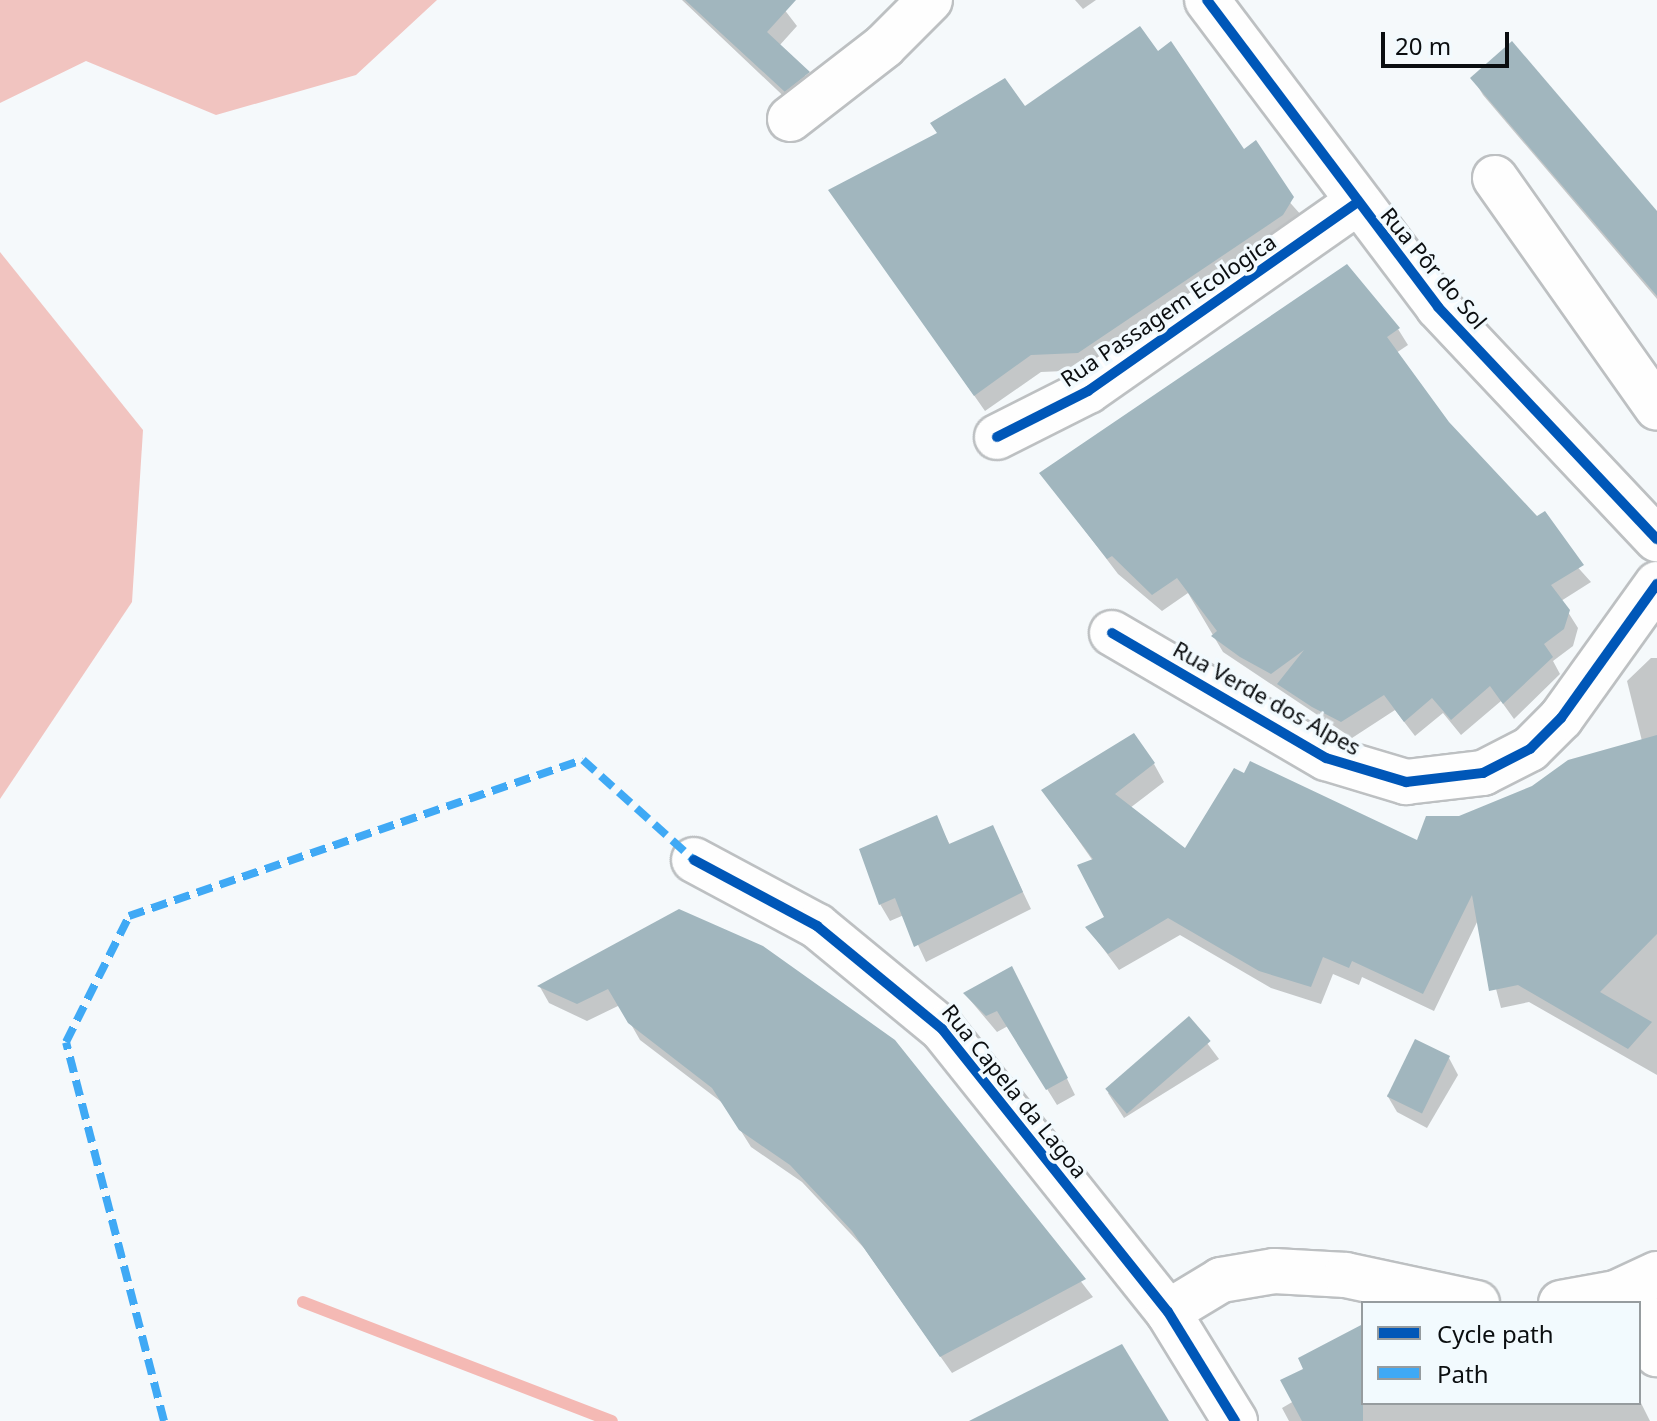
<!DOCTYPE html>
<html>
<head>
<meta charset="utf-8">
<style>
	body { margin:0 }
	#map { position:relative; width:1657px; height:1421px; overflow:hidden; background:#f5f9fb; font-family:"Noto Sans",sans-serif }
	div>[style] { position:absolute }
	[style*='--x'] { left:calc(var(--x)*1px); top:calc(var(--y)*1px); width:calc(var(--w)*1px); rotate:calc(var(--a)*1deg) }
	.forest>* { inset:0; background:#f1c4c0 }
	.shadow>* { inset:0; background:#0003 }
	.stream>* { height:12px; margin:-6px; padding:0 6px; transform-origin:6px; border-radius:6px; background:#f4b9b4 }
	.building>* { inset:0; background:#a1b6be; transform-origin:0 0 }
	.roads { filter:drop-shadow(2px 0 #bdc0c2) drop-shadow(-2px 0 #bdc0c2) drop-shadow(0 2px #bdc0c2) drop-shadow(0 -2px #bdc0c2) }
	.minor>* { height:44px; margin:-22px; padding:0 22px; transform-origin:22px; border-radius:22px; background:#fefefe }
	.quiet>* { height:8px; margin-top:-4px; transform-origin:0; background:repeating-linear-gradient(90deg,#3fa9f5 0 16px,transparent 0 24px) }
	.cycleway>* { height:10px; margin:-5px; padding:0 5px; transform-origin:5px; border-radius:5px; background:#0057b8 }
	span { translate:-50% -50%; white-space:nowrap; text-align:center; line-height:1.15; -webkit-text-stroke:7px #f2fafe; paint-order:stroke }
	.street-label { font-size:22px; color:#0b0e10 }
	.legend { position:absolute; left:1361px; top:1301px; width:280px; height:104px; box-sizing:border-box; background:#f2fafe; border:2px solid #969c9f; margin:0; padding:10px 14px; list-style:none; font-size:24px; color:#0b0e10 }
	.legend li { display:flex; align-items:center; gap:16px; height:40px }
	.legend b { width:40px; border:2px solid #969c9f }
	.scale { position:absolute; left:1381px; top:32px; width:128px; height:36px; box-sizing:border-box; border:4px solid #0b0e10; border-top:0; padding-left:10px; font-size:24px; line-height:28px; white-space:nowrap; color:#0b0e10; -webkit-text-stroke:6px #f2fafe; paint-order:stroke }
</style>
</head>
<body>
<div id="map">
	<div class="forest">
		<i style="clip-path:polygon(0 0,437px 0,356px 75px,216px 115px,86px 61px,0 103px)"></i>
		<i style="clip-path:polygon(0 252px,143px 430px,132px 602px,0 799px)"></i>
	</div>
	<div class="shadow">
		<i style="clip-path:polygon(682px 0,777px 0,797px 26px,779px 46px,817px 90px,795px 107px)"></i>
		<i style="clip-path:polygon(1075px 0,1096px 0,1083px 9px)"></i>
		<i style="clip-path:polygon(1157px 54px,1302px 216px,1088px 370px,1041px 372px,985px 411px,831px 191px)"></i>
		<i style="clip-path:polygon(1473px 78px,1657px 213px,1657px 299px,1483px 95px)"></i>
		<i style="clip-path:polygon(1398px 329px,1408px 345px,1396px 353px,1448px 423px,1591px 582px,1561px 601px,1578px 628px,1573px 646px,1553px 661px,1560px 674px,1514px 719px,1501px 701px,1461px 735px,1443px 713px,1415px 736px,1395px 710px,1352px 738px,1223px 652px,1188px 593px,1162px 611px,1118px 574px,1042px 474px)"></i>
		<i style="clip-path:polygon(1651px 658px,1657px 658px,1657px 1075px,1529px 1002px,1501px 1008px,1478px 920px,1434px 1011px,1362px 977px,1359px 985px,1333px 974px,1321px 1004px,1271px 988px,1180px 935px,1119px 970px,1088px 928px,1106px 918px,1093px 861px,1044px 791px,1154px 764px,1164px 782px,1130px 808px,1186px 851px,1418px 842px,1642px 741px,1627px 681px)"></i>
		<i style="clip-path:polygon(936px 818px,950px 845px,992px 827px,1031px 909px,926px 962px,904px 915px,890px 921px,880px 904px)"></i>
		<i style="clip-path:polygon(679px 911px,894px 1042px,1093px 1297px,952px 1373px,864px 1248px,802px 1182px,751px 1147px,724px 1104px,640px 1040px,620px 1005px,587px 1021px,549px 1003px,540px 987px)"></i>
		<i style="clip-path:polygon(1021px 985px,1075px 1095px,1057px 1105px,1008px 1026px,997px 1032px,965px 994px)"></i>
		<i style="clip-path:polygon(1189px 1019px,1219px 1059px,1124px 1118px,1108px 1093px)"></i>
		<i style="clip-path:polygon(1449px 1058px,1458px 1075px,1427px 1128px,1397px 1112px,1387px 1095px)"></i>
		<i style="clip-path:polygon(1363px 1327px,1363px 1403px,1639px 1399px,1650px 1421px,1289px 1421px,1282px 1408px,1294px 1401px,1305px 1370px)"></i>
	</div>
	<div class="stream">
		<i style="--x:303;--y:1302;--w:331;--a:21.1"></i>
	</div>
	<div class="building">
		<i style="clip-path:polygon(685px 0,796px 0,767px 32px,810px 72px,785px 92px)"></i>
		<i style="clip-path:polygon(1140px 26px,1158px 51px,1171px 41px,1244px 149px,1256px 140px,1294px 197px,1283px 215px,1078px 353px,1031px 355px,974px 396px,828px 190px,937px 133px,930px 123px,1005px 78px,1025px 106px)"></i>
		<i style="clip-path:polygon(1512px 41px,1657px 211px,1657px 296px,1470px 78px)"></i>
		<i style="clip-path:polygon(1347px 264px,1400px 328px,1387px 337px,1449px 422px,1537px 516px,1545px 511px,1584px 565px,1551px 585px,1570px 610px,1564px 629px,1544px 644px,1553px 657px,1503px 704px,1490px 686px,1451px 720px,1432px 698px,1404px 722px,1384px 695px,1341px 722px,1312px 707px,1277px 684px,1304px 650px,1271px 674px,1240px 657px,1211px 636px,1217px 631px,1177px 578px,1152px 595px,1112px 556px,1107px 559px,1039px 473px)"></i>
		<i style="clip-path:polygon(1134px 733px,1155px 763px,1115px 794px,1185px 848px,1234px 768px,1244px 773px,1250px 761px,1417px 840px,1426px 816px,1459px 816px,1532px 786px,1568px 760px,1657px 735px,1657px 934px,1600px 992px,1652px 1022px,1628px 1049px,1518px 985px,1489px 991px,1472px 895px,1423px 994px,1352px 961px,1349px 968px,1323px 957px,1311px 987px,1259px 971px,1168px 918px,1108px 954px,1085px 927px,1104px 917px,1077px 865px,1093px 859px,1041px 790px)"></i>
		<i style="clip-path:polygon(937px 815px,949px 844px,993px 825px,1023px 892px,914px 947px,895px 898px,879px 905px,859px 849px)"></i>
		<i style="clip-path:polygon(679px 909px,763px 946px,895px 1040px,1086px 1279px,940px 1357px,852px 1231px,790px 1165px,739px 1130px,712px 1088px,628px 1023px,608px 989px,577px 1004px,537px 986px)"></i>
		<i style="clip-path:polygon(1012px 966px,1068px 1078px,1046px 1090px,997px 1011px,986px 1016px,963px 993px)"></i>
		<i style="left:1189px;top:1016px;width:33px;height:111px;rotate:49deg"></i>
		<i style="left:1415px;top:1039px;width:39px;height:64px;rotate:26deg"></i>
		<i style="clip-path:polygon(1363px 1324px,1363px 1421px,1302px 1421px,1280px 1380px,1303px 1369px,1298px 1358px)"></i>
		<i style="clip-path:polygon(1122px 1344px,1169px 1421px,969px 1421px)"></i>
	</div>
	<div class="roads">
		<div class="minor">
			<i style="--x:1207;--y:0;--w:384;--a:53"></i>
			<i style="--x:1438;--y:307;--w:319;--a:46.7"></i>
			<i style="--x:790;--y:119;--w:119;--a:-37.8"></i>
			<i style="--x:884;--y:46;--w:65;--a:-45"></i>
			<i style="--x:1495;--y:178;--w:281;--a:54.8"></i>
			<i style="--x:997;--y:437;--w:102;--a:-26.8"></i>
			<i style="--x:1088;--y:391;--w:326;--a:-35"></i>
			<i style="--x:1112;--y:633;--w:248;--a:30.3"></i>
			<i style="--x:1326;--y:758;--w:84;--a:16.7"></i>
			<i style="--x:1406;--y:782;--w:78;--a:-6.7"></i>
			<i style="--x:1483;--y:773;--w:53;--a:-27.1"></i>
			<i style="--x:1530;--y:749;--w:44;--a:-45"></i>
			<i style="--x:1561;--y:718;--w:165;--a:-54.4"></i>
			<i style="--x:694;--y:860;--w:140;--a:28.2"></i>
			<i style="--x:817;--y:926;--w:162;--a:39.5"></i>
			<i style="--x:942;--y:1029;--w:362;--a:51.4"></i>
			<i style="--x:1168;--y:1312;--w:128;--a:58.4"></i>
			<i style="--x:1561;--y:1303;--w:56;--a:-10.3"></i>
			<i style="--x:1616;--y:1293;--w:45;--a:-24.9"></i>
			<i style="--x:1639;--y:1311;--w:47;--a:67.3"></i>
			<i style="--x:1168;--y:1312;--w:62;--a:-31.1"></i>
			<i style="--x:1221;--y:1280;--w:54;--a:-9.6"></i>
			<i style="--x:1274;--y:1271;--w:72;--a:3.2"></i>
			<i style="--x:1346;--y:1275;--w:134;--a:12.1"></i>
		</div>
	</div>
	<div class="quiet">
		<i style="--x:164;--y:1421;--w:391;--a:-104.5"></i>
		<i style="--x:66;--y:1042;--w:141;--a:-63.4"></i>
		<i style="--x:129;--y:916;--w:480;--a:-19"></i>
		<i style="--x:583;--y:760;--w:149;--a:42"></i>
	</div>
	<div class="cycleway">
		<i style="--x:1207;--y:0;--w:384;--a:53"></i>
		<i style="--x:1438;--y:307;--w:319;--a:46.7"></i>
		<i style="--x:997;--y:437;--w:102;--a:-26.8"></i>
		<i style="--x:1088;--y:391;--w:326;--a:-35"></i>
		<i style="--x:1112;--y:633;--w:248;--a:30.3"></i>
		<i style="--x:1326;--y:758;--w:84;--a:16.7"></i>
		<i style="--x:1406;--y:782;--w:78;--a:-6.7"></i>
		<i style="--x:1483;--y:773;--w:53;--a:-27.1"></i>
		<i style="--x:1530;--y:749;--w:44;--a:-45"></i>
		<i style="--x:1561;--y:718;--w:165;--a:-54.4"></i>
		<i style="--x:694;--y:860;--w:140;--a:28.2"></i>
		<i style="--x:817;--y:926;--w:162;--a:39.5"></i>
		<i style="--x:942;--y:1029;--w:362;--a:51.4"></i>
		<i style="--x:1168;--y:1312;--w:128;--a:58.4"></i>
	</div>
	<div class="street-label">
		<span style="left:1434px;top:268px;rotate:50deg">Rua Pôr do Sol</span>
		<span style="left:1168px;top:310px;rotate:-34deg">Rua Passagem Ecologica</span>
		<span style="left:1267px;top:698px;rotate:29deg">Rua Verde dos Alpes</span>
		<span style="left:1015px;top:1091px;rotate:51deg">Rua Capela da Lagoa</span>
	</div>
	<ul class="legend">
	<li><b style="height:10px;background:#0057b8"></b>Cycle path</li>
	<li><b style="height:10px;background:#3fa9f5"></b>Path</li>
	</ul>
	<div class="scale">20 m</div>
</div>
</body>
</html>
